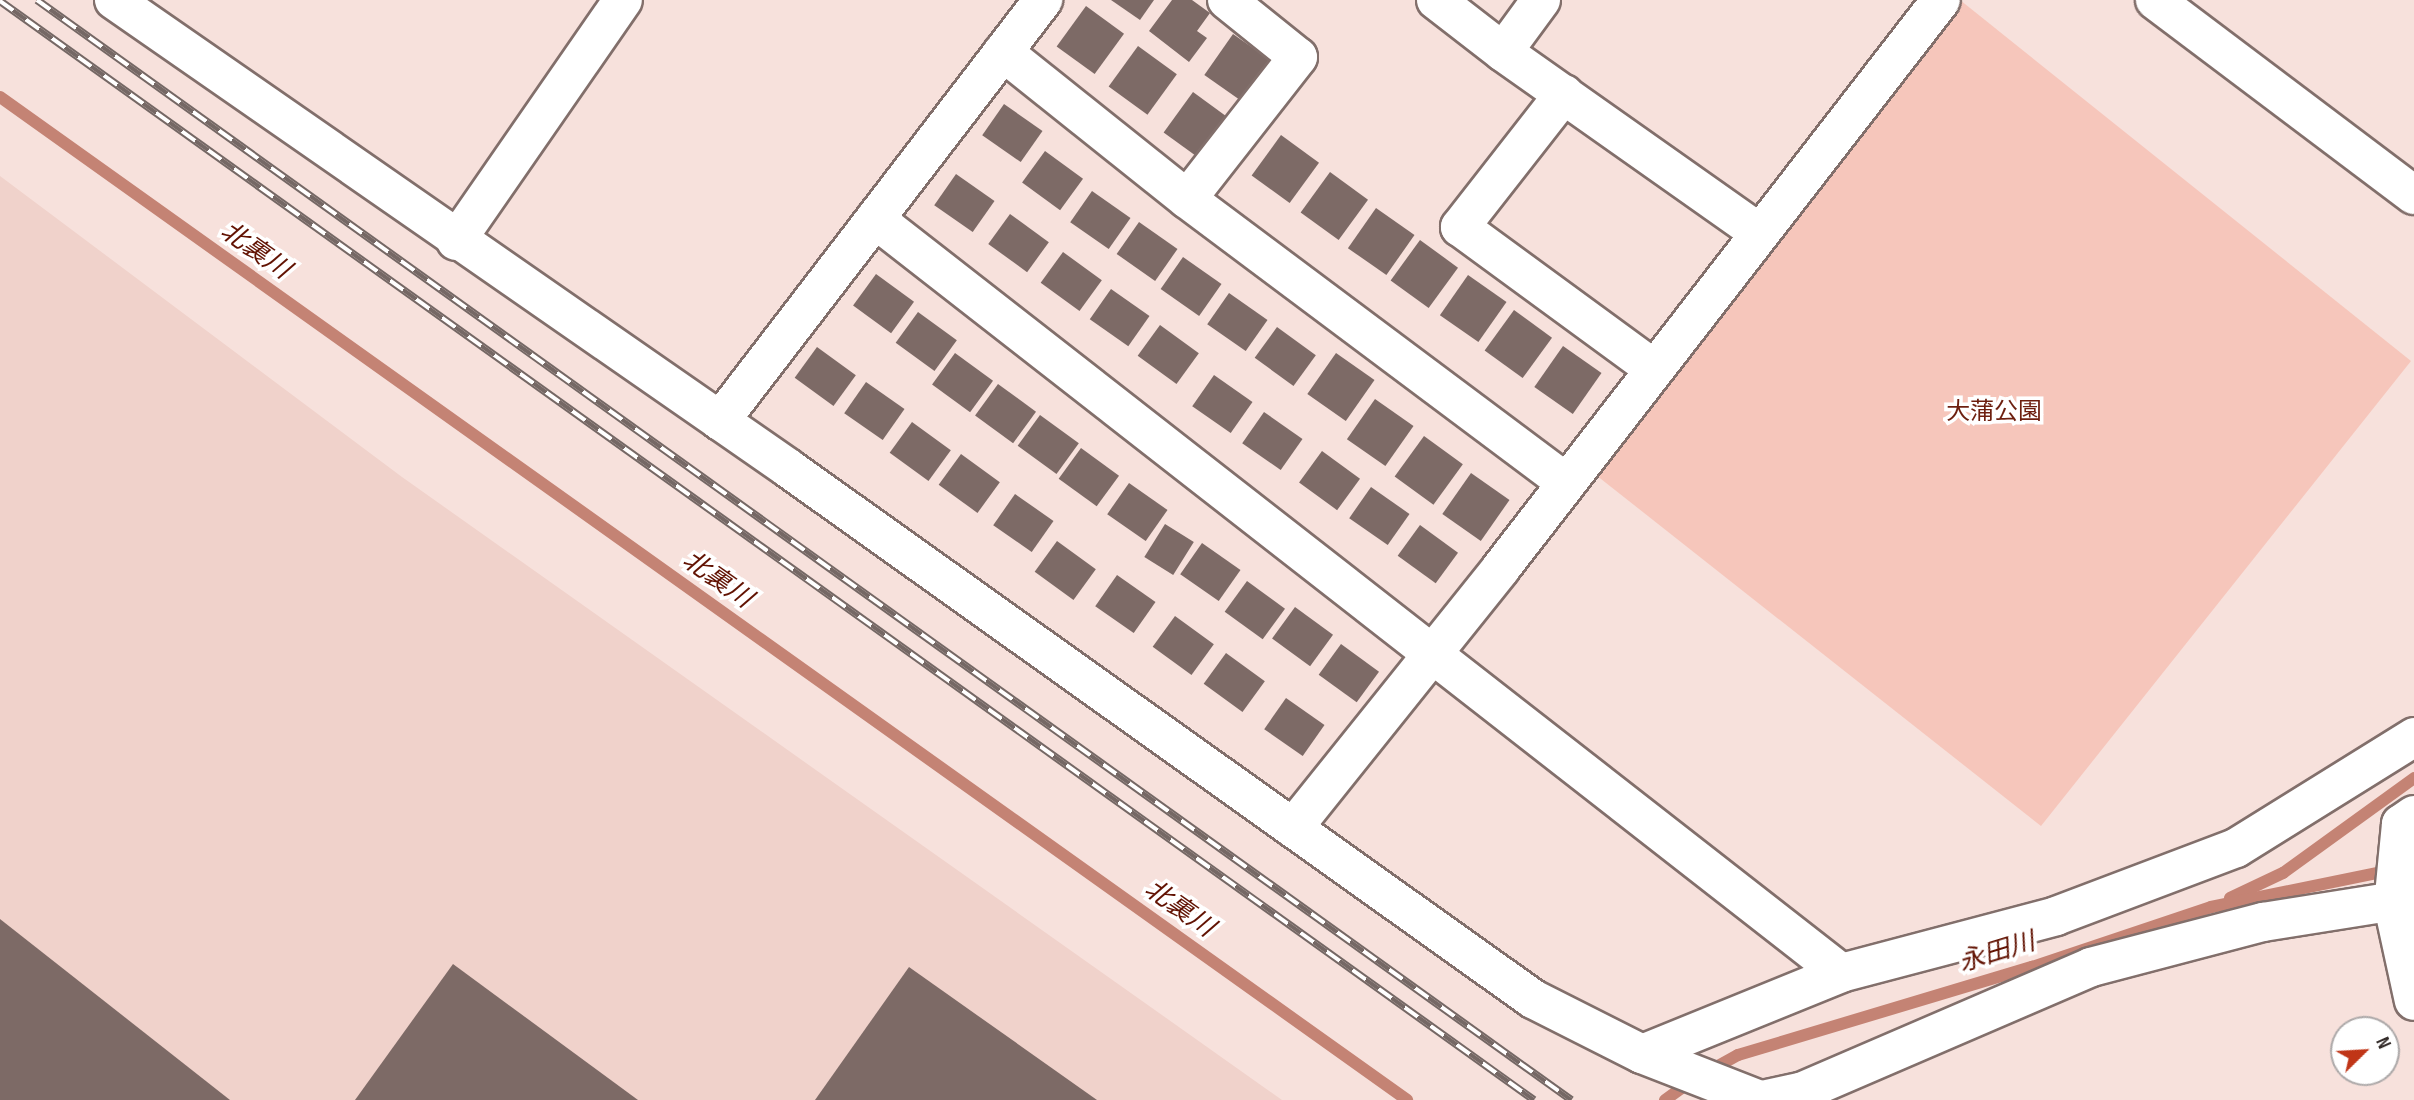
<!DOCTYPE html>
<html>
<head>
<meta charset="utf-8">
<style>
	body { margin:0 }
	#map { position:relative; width:2414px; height:1100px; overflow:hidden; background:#f7e1dc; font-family:"Sofia Sans Condensed","Noto Sans JP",sans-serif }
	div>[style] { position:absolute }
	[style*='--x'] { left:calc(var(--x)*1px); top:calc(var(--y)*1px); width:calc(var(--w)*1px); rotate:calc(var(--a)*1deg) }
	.built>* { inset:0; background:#f0d2cb }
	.green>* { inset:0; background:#f6c6bb }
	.stream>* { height:12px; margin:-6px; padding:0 6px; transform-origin:6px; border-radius:6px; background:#c48374 }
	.building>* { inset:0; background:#7d6a66; transform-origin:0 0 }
	.roads { filter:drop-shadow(2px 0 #826f6b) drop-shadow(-2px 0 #826f6b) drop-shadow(0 2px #826f6b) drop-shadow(0 -2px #826f6b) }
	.minor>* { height:38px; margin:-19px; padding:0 19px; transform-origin:19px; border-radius:19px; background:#fff }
	.rail>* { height:8px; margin-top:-4px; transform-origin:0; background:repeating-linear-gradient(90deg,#fff 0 16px,#756865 0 32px); box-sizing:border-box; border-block:2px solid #756865 }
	span { translate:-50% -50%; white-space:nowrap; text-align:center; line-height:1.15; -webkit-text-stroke:7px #fff; paint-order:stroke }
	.park-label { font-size:24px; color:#6d1f0f }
	.water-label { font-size:26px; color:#621303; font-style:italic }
	.north { position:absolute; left:2330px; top:1016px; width:70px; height:70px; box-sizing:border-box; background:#fff; border:2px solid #ada9a9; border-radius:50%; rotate:66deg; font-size:19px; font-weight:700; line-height:28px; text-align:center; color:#312927 }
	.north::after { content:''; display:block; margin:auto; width:24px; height:32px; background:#c03517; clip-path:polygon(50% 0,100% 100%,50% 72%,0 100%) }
</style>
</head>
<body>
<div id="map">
	<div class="built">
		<i style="clip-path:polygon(0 176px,402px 477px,1282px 1100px,0 1100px)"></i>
	</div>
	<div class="green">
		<i style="clip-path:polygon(1941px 0,1960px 0,2411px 361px,2041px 826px,1582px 464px)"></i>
	</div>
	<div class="stream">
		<i style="--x:0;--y:97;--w:1728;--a:35.48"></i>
		<i style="--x:2230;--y:898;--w:59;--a:-25.3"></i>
		<i style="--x:2283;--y:873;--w:162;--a:-35.9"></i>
		<i style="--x:1709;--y:1071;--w:33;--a:-29"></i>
		<i style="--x:1738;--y:1055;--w:307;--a:-16.7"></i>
		<i style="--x:2032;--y:967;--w:189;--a:-18.5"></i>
		<i style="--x:2211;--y:907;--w:185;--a:-11.6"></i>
		<i style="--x:1665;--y:1100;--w:31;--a:-36"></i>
	</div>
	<div class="building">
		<i style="clip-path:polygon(1111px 0,1154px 0,1140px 20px)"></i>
		<i style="clip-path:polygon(1172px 0,1192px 0,1210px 13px,1197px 31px,1207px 38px,1189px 62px,1149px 31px)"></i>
		<i style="left:1086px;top:6px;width:47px;height:50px;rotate:36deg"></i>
		<i style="left:1233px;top:34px;width:47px;height:50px;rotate:35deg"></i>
		<i style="left:1138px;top:46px;width:48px;height:50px;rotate:36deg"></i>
		<i style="left:1193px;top:92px;width:47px;height:50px;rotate:36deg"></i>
		<i style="left:1004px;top:104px;width:47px;height:38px;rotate:35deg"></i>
		<i style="left:1281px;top:135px;width:47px;height:50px;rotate:36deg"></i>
		<i style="left:1045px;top:151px;width:47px;height:39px;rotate:36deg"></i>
		<i style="left:1330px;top:172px;width:47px;height:50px;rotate:36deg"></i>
		<i style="left:956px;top:174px;width:47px;height:38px;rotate:35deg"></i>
		<i style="left:1092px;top:191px;width:47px;height:38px;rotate:35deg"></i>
		<i style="left:1376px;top:208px;width:47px;height:49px;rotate:35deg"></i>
		<i style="left:1010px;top:214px;width:48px;height:37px;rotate:36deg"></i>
		<i style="left:1139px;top:222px;width:47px;height:39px;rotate:35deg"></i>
		<i style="left:1420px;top:240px;width:47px;height:50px;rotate:36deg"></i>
		<i style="left:1063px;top:252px;width:48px;height:38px;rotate:36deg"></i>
		<i style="left:1183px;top:257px;width:47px;height:39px;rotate:35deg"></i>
		<i style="left:876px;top:274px;width:47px;height:39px;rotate:36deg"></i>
		<i style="left:1468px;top:275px;width:47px;height:49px;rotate:35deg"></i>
		<i style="left:1111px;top:289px;width:47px;height:37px;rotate:35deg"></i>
		<i style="left:1229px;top:293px;width:47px;height:38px;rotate:35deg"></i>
		<i style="left:1514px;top:310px;width:47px;height:50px;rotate:36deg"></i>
		<i style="left:918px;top:312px;width:48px;height:38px;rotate:36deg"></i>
		<i style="left:1160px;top:325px;width:48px;height:38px;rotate:36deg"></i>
		<i style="left:1277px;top:327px;width:48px;height:38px;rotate:36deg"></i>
		<i style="left:1563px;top:346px;width:47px;height:50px;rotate:35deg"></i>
		<i style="left:817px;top:347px;width:48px;height:38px;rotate:36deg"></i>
		<i style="left:955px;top:353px;width:47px;height:39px;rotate:36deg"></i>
		<i style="left:1336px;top:353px;width:47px;height:50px;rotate:35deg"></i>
		<i style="left:1214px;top:375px;width:47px;height:38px;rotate:35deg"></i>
		<i style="left:866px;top:382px;width:47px;height:38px;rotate:35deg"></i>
		<i style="left:998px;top:384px;width:47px;height:39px;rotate:36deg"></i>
		<i style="left:1375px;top:399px;width:47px;height:49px;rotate:35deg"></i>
		<i style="left:1264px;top:412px;width:47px;height:38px;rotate:35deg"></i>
		<i style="left:1040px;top:415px;width:48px;height:38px;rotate:36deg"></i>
		<i style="left:912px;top:422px;width:48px;height:38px;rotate:36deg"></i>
		<i style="left:1424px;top:436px;width:48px;height:50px;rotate:36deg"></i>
		<i style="left:1081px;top:448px;width:47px;height:38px;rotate:36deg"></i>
		<i style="left:1322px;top:451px;width:47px;height:39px;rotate:36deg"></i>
		<i style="left:961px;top:454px;width:48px;height:38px;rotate:36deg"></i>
		<i style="left:1471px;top:473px;width:47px;height:50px;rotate:35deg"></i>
		<i style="left:1129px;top:483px;width:47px;height:38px;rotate:35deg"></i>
		<i style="left:1371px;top:487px;width:47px;height:38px;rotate:35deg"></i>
		<i style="left:1015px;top:494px;width:47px;height:38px;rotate:35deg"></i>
		<i style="left:1165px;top:524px;width:34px;height:39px;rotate:32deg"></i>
		<i style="left:1420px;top:525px;width:47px;height:38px;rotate:36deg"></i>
		<i style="left:1057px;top:541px;width:48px;height:38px;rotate:36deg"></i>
		<i style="left:1202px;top:543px;width:47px;height:38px;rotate:35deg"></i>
		<i style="left:1117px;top:575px;width:47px;height:38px;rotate:35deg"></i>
		<i style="left:1247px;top:581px;width:47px;height:38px;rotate:36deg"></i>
		<i style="left:1295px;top:607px;width:47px;height:39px;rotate:36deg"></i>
		<i style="left:1175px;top:616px;width:48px;height:38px;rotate:36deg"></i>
		<i style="left:1341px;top:644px;width:47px;height:38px;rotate:36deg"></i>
		<i style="left:1226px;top:653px;width:48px;height:38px;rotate:36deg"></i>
		<i style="left:1286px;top:698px;width:47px;height:38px;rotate:35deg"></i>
		<i style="clip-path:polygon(0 919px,230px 1100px,0 1100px)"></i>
		<i style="clip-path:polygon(453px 964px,638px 1100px,355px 1100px)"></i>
		<i style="clip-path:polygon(909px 967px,1097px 1100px,815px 1100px)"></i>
	</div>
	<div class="roads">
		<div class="minor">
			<i style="--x:114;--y:0;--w:821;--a:34.77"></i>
			<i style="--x:788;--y:468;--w:915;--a:35.48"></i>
			<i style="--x:1533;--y:999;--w:122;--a:26.8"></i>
			<i style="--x:1642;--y:1054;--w:127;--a:21.3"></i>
			<i style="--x:1227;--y:0;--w:91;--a:38.8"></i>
			<i style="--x:1298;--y:57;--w:180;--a:128"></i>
			<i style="--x:1187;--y:199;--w:474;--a:36.8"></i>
			<i style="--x:1436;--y:0;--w:85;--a:37.8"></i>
			<i style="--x:1541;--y:0;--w:64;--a:126.2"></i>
			<i style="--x:1503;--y:52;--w:314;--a:35.2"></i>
			<i style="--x:2155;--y:0;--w:324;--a:37"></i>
			<i style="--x:1003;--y:52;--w:236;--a:38.6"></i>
			<i style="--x:1564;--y:94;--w:169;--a:128"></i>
			<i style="--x:1460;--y:227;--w:240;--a:36.2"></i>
			<i style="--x:875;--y:219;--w:1225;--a:37.97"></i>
			<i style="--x:456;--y:241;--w:293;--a:-55.3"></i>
			<i style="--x:720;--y:421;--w:531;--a:-52.5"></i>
			<i style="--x:2414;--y:815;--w:16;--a:145"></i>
			<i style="--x:2401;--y:824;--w:81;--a:95.6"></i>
			<i style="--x:2393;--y:905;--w:98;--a:77.7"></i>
			<i style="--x:1293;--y:828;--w:333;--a:-51.3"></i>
			<i style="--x:1501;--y:568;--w:718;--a:-52.24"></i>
			<i style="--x:1642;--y:1054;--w:215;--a:-22.1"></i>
			<i style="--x:1841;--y:973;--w:222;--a:-14.8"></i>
			<i style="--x:2056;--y:916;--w:192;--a:-20.7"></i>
			<i style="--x:2236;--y:848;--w:210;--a:-31.9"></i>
			<i style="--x:1762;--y:1100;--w:40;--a:-12"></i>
			<i style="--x:1801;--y:1092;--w:316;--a:-23.3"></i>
			<i style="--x:2091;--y:967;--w:178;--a:-14.7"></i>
			<i style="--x:2263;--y:922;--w:153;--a:-9"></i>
		</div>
	</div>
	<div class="rail">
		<i style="--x:37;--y:0;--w:1888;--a:35.64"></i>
		<i style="--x:0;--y:1;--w:1887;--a:35.62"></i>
	</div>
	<div class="park-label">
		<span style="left:1994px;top:412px">大蒲公園</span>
	</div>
	<div class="water-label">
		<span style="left:255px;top:251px;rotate:35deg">北裏川</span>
		<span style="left:717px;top:580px;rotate:35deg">北裏川</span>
		<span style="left:1179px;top:909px;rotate:35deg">北裏川</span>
		<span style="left:1997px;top:953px;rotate:-17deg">永田川</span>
	</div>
	<div class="north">N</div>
</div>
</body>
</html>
